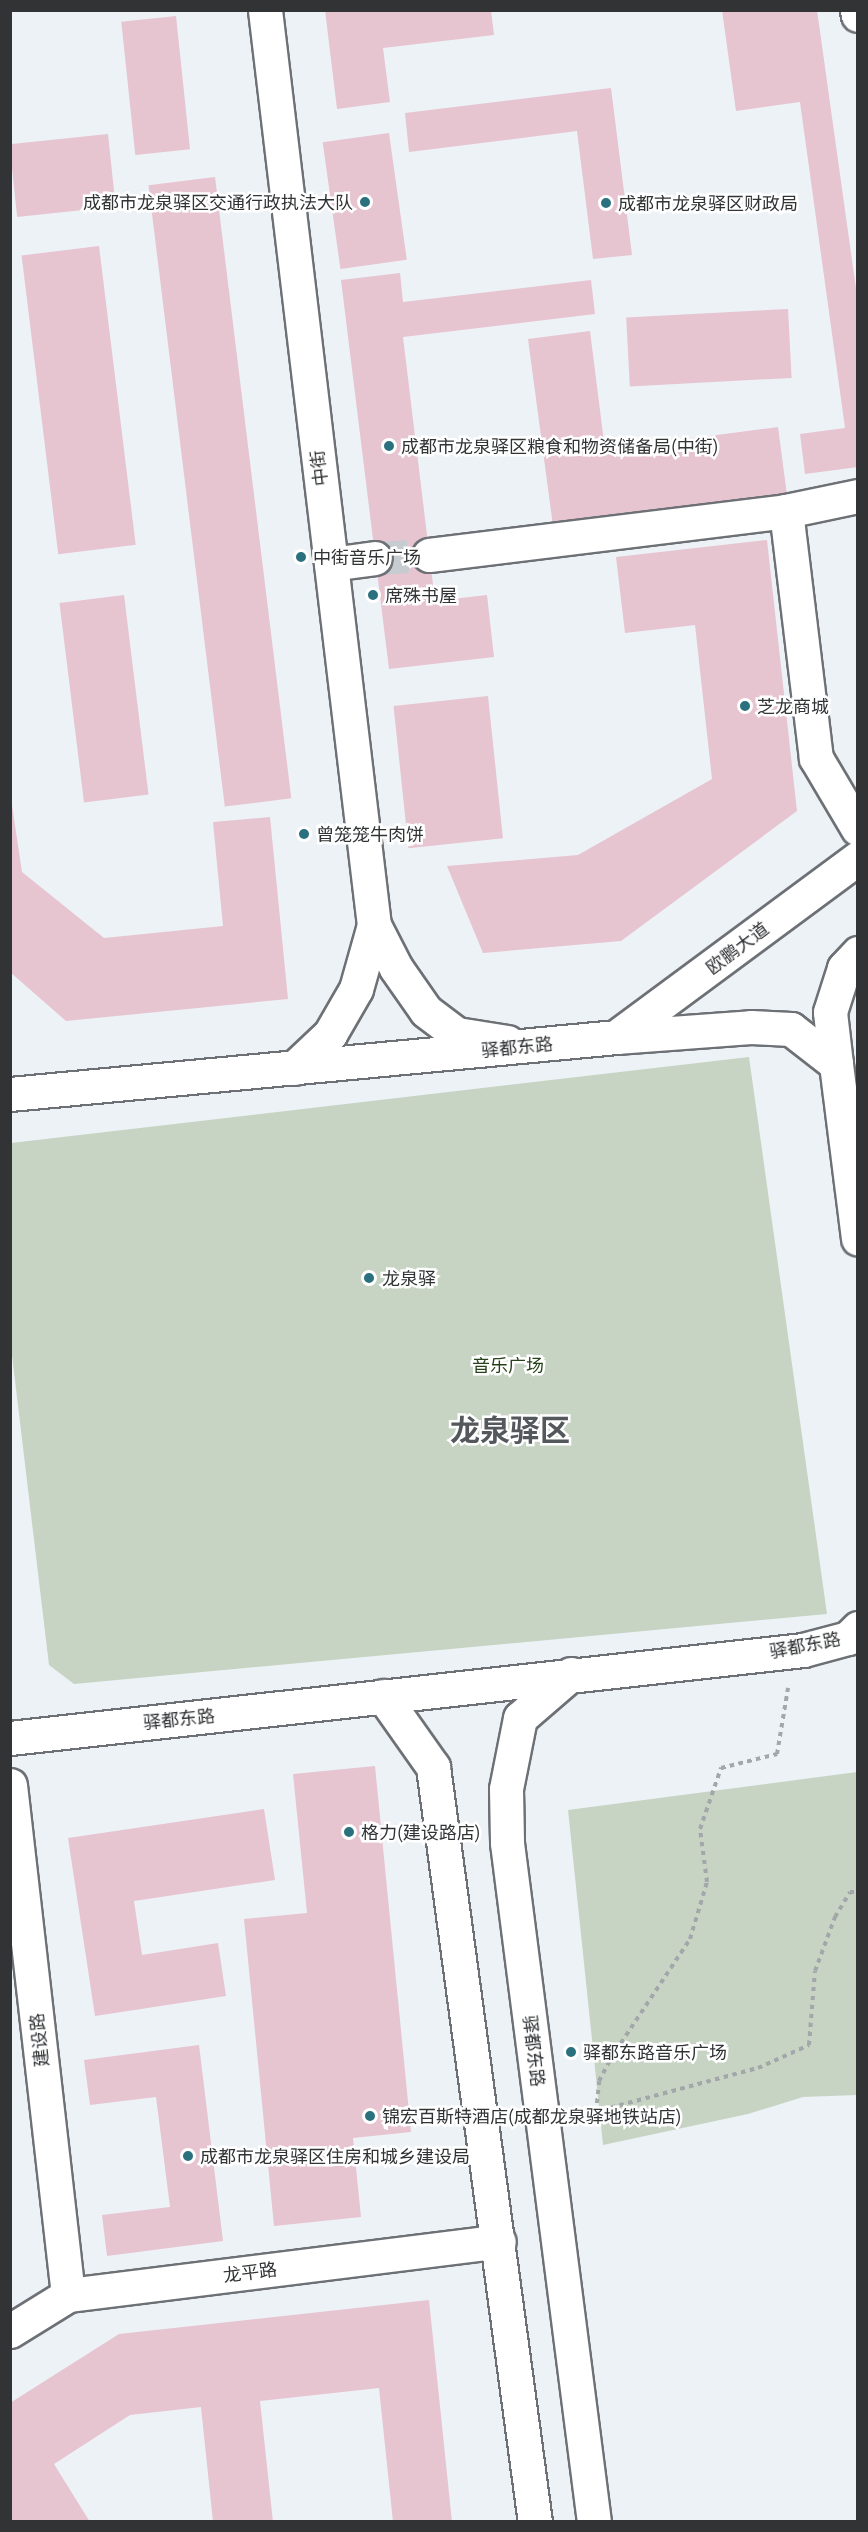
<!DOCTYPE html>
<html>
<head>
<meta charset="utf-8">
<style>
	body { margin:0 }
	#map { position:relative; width:868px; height:2532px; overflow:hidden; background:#edf2f7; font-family:Ubuntu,"Noto Sans SC",sans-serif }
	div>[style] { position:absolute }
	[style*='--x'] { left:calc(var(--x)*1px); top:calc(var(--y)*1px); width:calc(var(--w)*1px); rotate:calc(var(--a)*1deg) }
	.green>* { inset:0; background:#c7d4c3 }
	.building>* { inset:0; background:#e6c4d0; transform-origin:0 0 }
	.minor-tunnel>* { height:33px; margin-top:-16.5px; transform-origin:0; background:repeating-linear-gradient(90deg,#c7ccd0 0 33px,transparent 0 49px) }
	.path>* { height:4px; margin-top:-2px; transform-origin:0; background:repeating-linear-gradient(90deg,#a3a7aa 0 4.5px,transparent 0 9px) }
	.roads { filter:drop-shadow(2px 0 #6d7176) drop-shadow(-2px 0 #6d7176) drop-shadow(0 2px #6d7176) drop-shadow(0 -2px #6d7176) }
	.minor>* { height:33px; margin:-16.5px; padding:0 16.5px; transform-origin:16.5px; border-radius:16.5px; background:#fff }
	.highway>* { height:33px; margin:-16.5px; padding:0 16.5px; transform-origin:16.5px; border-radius:16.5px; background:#fff }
	.dots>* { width:16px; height:16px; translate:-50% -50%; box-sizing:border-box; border:3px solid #fff; border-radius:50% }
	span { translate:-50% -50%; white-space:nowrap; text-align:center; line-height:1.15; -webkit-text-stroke:5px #fff; paint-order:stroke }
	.poi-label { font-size:18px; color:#313335 }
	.right { translate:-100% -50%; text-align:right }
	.left { translate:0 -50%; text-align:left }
	.street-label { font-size:18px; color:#313335 }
	.park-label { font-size:18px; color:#27421a }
	.town-label { font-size:30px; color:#54585d; font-weight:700 }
	.frame { position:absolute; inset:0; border:12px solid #313335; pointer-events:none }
</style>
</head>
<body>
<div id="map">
	<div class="green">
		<i style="clip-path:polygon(749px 1057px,827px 1614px,74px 1684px,49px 1665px,11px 1347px,11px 1143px)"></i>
		<i style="clip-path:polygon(857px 1772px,857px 2095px,803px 2097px,748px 2114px,603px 2145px,568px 1810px)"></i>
	</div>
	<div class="building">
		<i style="clip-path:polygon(325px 10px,491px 10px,494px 35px,383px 48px,390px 102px,337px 109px)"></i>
		<i style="clip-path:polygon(722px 10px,817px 10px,858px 303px,858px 467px,805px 474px,800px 434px,845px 428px,800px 102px,736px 111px)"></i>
		<i style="left:176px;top:16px;width:134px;height:55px;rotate:84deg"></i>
		<i style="clip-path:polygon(611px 88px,632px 255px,593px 259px,577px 131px,409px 152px,405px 113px)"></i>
		<i style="left:389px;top:133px;width:128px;height:67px;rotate:82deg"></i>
		<i style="left:108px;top:134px;width:73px;height:99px;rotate:84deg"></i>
		<i style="left:215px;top:177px;width:626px;height:67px;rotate:83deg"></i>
		<i style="left:99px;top:246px;width:301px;height:78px;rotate:83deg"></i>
		<i style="clip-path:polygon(400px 273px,403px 302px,591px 280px,595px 314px,403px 337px,435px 601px,487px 595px,494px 657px,389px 669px,341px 280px)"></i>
		<i style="left:788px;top:309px;width:69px;height:162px;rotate:87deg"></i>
		<i style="clip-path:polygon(590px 331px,605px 450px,778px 427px,787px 495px,553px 526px,528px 339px)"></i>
		<i style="clip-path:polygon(767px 540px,797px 811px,621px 941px,483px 953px,447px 866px,578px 855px,712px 779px,695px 625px,625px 633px,616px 557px)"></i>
		<i style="left:124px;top:595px;width:201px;height:65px;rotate:83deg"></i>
		<i style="left:488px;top:696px;width:143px;height:95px;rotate:84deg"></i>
		<i style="clip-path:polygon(10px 792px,22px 872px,104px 938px,223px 926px,213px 822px,270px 817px,288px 999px,66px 1021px,10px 972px)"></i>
		<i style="clip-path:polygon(375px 1766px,411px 2132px,353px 2138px,361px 2217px,274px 2226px,244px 1919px,307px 1913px,293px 1774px)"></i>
		<i style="clip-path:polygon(264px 1809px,275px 1880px,134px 1901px,142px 1955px,218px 1943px,226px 1996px,95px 2016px,68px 1838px)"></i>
		<i style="clip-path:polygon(199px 2045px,223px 2241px,107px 2256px,102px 2215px,170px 2207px,156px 2097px,90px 2105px,84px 2060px)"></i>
		<i style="clip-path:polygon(429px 2300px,452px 2522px,393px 2522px,379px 2388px,260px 2401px,273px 2522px,213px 2522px,201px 2407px,130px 2415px,54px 2464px,90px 2522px,10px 2522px,10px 2403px,119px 2334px)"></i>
	</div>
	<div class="minor-tunnel">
		<i style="--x:375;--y:558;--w:54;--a:-3.2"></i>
	</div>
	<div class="path">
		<i style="--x:596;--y:2112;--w:31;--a:-84"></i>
		<i style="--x:599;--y:2081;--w:26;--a:-62"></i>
		<i style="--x:611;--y:2058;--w:143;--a:-56.4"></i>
		<i style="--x:690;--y:1939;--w:59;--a:-73.4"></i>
		<i style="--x:707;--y:1882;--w:53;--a:-97.5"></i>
		<i style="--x:700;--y:1829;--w:65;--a:-71"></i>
		<i style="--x:721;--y:1768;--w:58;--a:-14"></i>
		<i style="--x:777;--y:1754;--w:67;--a:-80.5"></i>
		<i style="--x:576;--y:2117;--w:188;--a:-15.1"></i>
		<i style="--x:758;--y:2068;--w:56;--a:-24.3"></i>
		<i style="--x:809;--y:2045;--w:74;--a:-85.4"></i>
		<i style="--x:815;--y:1971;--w:58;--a:-69.7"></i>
		<i style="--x:835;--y:1917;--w:29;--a:-59"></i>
		<i style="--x:850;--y:1892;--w:8;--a:0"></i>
	</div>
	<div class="roads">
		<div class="minor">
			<i style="--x:265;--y:10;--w:921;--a:83.21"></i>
			<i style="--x:857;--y:10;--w:5;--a:79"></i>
			<i style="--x:786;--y:511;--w:249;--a:83.1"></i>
			<i style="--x:816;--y:758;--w:82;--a:59.4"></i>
			<i style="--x:429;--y:555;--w:360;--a:-7"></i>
			<i style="--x:786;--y:511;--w:74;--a:-11.8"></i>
			<i style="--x:331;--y:564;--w:44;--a:-7.8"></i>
			<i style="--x:294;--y:1068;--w:50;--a:-43.4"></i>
			<i style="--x:330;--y:1034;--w:52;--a:-60"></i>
			<i style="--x:356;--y:989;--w:66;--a:-74.3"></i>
			<i style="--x:374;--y:925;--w:48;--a:62.9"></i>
			<i style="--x:396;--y:968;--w:52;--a:55.1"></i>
			<i style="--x:426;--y:1011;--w:39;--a:37"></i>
			<i style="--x:457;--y:1034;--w:51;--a:9.1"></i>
			<i style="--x:10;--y:1785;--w:513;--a:83.51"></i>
			<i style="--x:10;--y:2331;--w:68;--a:-31.8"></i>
			<i style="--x:68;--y:2295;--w:434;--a:-7.1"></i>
		</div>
		<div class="highway">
			<i style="--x:616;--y:1037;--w:301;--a:-36.5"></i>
			<i style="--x:836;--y:1064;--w:52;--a:-96.6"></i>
			<i style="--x:830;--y:1012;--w:46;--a:-72.3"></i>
			<i style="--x:844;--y:968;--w:21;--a:-47"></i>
			<i style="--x:10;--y:1094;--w:609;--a:-5.37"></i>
			<i style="--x:616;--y:1037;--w:135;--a:-4.2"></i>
			<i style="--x:751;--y:1027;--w:40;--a:2.9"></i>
			<i style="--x:791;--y:1029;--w:57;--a:37.9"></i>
			<i style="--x:836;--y:1064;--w:176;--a:82.8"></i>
			<i style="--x:571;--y:1674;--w:67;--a:139.2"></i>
			<i style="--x:520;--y:1718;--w:72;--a:101.2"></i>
			<i style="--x:506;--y:1789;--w:54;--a:88.9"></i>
			<i style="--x:507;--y:1843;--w:685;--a:82.7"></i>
			<i style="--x:383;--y:1696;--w:87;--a:54.8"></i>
			<i style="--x:433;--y:1767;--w:762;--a:82.31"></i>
			<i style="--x:10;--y:1738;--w:798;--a:-6.33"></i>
			<i style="--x:803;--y:1650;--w:47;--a:-14.9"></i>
			<i style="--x:848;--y:1638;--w:14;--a:-45"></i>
		</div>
	</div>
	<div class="dots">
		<i style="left:365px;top:202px;background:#2a707e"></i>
		<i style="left:606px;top:203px;background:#2a707e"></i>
		<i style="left:389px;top:446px;background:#2a707e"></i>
		<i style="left:301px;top:557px;background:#2a707e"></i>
		<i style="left:373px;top:595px;background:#2a707e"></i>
		<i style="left:745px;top:706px;background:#2a707e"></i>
		<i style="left:304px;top:834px;background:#2a707e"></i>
		<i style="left:369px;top:1278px;background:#2a707e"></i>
		<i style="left:349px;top:1832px;background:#2a707e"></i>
		<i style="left:571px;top:2052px;background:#2a707e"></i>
		<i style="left:370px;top:2116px;background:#2a707e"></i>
		<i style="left:188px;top:2156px;background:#2a707e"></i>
	</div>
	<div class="poi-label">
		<span class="right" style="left:353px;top:202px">成都市龙泉驿区交通行政执法大队</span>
		<span class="left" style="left:618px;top:203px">成都市龙泉驿区财政局</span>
		<span class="left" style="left:401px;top:446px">成都市龙泉驿区粮食和物资储备局(中街)</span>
		<span class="left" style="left:313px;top:557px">中街音乐广场</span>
		<span class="left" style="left:385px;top:595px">席殊书屋</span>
		<span class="left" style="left:757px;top:706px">芝龙商城</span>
		<span class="left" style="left:316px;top:834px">曾笼笼牛肉饼</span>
		<span class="left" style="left:382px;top:1278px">龙泉驿</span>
		<span class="left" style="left:361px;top:1832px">格力(建设路店)</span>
		<span class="left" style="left:583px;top:2052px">驿都东路音乐广场</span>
		<span class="left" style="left:382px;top:2116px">锦宏百斯特酒店(成都龙泉驿地铁站店)</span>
		<span class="left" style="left:200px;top:2156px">成都市龙泉驿区住房和城乡建设局</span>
	</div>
	<div class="street-label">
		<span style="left:319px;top:468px;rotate:-97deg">中街</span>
		<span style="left:737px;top:948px;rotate:-37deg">欧鹏大道</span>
		<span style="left:517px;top:1047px;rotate:-6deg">驿都东路</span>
		<span style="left:805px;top:1645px;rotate:-11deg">驿都东路</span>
		<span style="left:179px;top:1719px;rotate:-6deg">驿都东路</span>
		<span style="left:39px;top:2040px;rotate:-96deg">建设路</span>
		<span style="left:534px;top:2051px;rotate:83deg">驿都东路</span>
		<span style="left:250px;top:2272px;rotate:-7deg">龙平路</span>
	</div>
	<div class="park-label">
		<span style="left:508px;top:1365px">音乐广场</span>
	</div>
	<div class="town-label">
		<span style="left:510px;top:1430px">龙泉驿区</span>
	</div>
	<div class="frame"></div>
</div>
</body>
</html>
